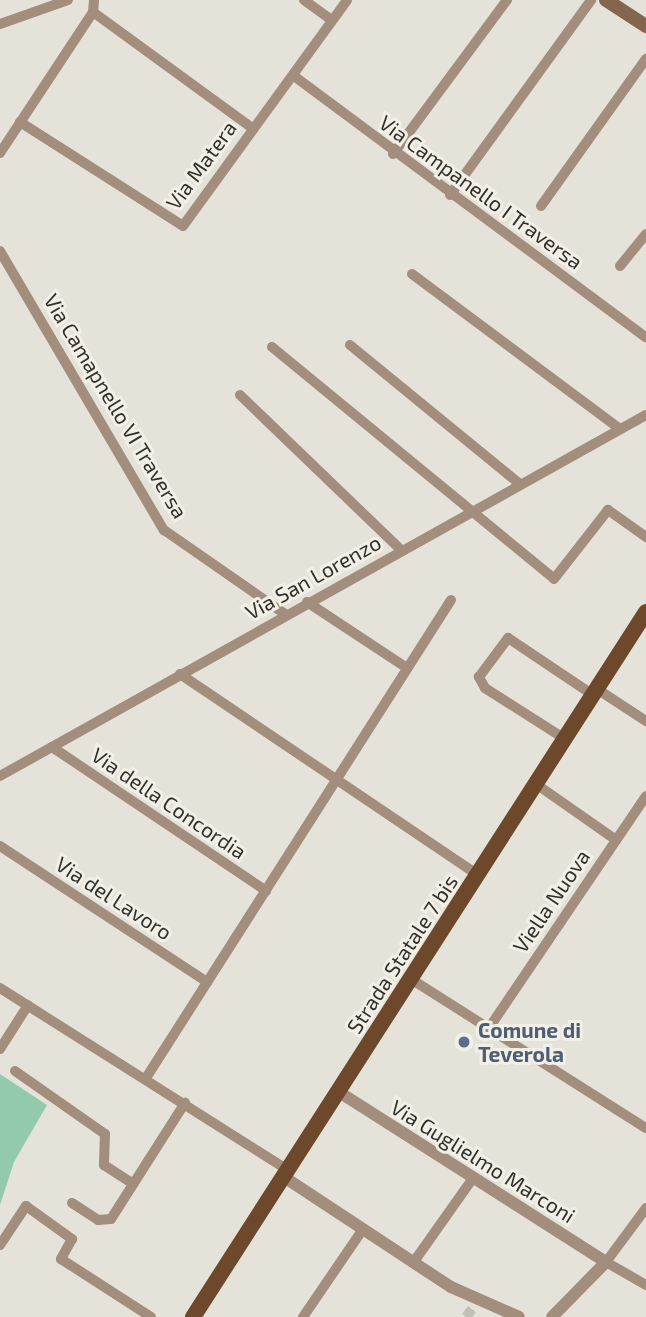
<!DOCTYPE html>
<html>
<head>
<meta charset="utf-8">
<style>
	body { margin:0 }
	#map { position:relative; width:646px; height:1317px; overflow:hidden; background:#e5e3d9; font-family:"Exo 2",sans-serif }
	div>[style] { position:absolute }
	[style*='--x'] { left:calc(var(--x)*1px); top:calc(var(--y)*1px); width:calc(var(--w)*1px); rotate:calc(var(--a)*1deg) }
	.green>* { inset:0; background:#92caab }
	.minor-tunnel>* { height:10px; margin-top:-5px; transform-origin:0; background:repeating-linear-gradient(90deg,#c1bfb6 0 10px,transparent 0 15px) }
	.minor>* { height:10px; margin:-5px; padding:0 5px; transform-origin:5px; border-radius:5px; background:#a38e7d }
	.tertiary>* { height:12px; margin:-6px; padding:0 6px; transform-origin:6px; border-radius:6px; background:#a38e7d }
	.secondary>* { height:14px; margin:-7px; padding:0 7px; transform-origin:7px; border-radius:7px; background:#84654d }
	.primary>* { height:16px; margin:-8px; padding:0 8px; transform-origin:8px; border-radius:8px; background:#6d482a }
	.dots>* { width:19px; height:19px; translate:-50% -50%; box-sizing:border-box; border:4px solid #f2f0e6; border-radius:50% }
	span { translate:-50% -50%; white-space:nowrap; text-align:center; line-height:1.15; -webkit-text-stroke:6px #f2f0e6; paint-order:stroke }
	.street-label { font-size:21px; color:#31302c }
	.service-label { font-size:21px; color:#4e5e75; font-weight:700 }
	.left { translate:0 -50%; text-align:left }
</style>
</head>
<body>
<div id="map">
	<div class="green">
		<i style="clip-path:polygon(0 1074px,47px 1105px,14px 1162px,0 1205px)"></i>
	</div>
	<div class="minor-tunnel">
		<i style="--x:466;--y:1317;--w:10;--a:-53"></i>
	</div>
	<div class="minor">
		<i style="--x:304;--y:0;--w:34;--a:36"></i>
		<i style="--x:93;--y:12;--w:197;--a:36.1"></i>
		<i style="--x:0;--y:24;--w:72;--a:-19.4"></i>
		<i style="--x:294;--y:76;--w:438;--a:36.6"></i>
		<i style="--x:20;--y:122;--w:193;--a:32.5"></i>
		<i style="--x:183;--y:226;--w:279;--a:-54"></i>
		<i style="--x:0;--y:153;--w:169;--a:-56.6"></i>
		<i style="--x:93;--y:12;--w:12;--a:-85"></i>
		<i style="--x:393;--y:154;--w:192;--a:-53.5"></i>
		<i style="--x:450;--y:195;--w:241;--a:-54.1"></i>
		<i style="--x:541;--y:206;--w:181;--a:-54.5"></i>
		<i style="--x:0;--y:251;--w:324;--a:59.6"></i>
		<i style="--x:164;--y:530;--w:147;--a:34.8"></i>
		<i style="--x:620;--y:266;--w:41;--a:-50.9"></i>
		<i style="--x:412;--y:274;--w:259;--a:36.7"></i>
		<i style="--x:350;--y:345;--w:220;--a:39.3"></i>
		<i style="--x:272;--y:347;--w:365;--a:39.4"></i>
		<i style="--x:554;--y:579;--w:88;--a:-52"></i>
		<i style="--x:608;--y:510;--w:47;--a:35.4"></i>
		<i style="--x:240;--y:395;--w:223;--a:43.9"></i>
		<i style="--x:307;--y:602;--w:120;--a:33.4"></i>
		<i style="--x:180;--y:674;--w:359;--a:34"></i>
		<i style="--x:597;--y:689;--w:59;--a:33.1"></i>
		<i style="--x:565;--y:739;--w:95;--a:-147.5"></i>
		<i style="--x:485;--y:688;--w:13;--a:-119"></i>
		<i style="--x:479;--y:677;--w:49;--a:-53.4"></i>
		<i style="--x:508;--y:638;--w:102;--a:33.8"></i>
		<i style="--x:52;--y:747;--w:258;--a:33.9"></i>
		<i style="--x:0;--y:776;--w:740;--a:-29.2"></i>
		<i style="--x:536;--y:784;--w:98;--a:35"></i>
		<i style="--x:0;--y:846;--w:248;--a:33.3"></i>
		<i style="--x:411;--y:979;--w:278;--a:32.4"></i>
		<i style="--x:0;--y:988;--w:341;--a:32.3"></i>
		<i style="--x:489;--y:1028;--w:280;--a:-55.9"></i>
		<i style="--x:0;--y:1049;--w:52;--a:-57.5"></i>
		<i style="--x:15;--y:1071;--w:110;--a:35"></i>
		<i style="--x:105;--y:1134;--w:31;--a:92"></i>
		<i style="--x:104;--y:1165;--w:35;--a:33"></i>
		<i style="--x:146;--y:1078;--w:567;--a:-57.46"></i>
		<i style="--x:72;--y:1203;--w:31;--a:33"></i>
		<i style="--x:98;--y:1220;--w:13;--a:-4"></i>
		<i style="--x:111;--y:1219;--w:138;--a:-57.5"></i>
		<i style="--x:646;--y:1208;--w:67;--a:126.5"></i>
		<i style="--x:606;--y:1262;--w:46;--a:29.9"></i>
		<i style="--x:0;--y:1245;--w:47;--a:-56.3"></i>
		<i style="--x:26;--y:1206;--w:57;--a:35.7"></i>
		<i style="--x:72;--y:1239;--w:23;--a:119"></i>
		<i style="--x:61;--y:1259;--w:107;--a:32.8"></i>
		<i style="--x:413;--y:1263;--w:104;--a:-54.8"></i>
		<i style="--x:303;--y:1317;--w:107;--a:-55.7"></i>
	</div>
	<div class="tertiary">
		<i style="--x:339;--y:1092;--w:317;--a:32.5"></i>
		<i style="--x:606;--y:1262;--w:77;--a:134.5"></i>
		<i style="--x:284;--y:1177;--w:200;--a:33.4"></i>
		<i style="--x:451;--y:1287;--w:74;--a:23.8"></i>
	</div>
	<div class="secondary">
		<i style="--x:606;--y:0;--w:48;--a:33"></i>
	</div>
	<div class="primary">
		<i style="--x:193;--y:1317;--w:838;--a:-57.28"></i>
	</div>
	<div class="dots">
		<i style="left:464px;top:1042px;background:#5c6f8a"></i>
	</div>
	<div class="street-label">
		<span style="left:201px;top:165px;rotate:-54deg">Via Matera</span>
		<span style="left:481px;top:192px;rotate:36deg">Via Campanello I Traversa</span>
		<span style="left:116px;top:406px;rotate:59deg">Via Camapnello VI Traversa</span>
		<span style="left:313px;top:577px;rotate:-29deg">Via San Lorenzo</span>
		<span style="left:169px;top:803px;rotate:34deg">Via della Concordia</span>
		<span style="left:114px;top:898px;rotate:33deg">Via del Lavoro</span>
		<span style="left:551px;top:901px;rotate:-56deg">Viella Nuova</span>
		<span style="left:402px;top:954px;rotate:-57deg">Strada Statale 7 bis</span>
		<span style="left:483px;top:1161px;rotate:32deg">Via Guglielmo Marconi</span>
	</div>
	<div class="service-label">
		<span class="left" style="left:478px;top:1042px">Comune di<br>Teverola</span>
	</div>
</div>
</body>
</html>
